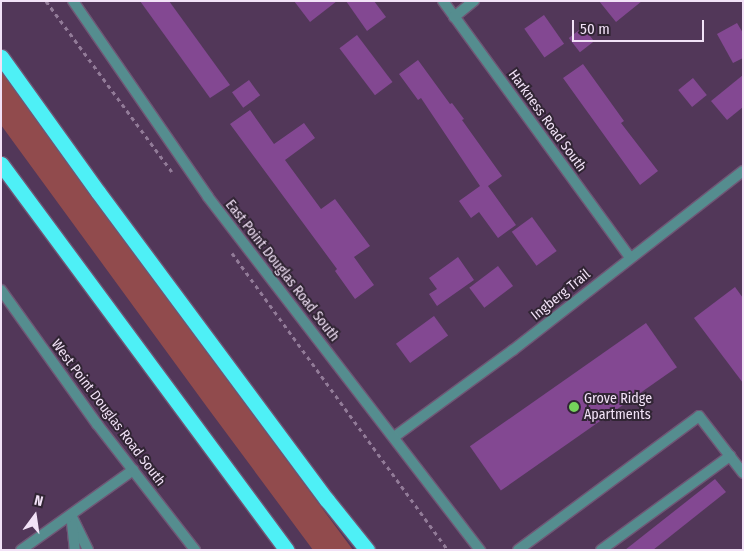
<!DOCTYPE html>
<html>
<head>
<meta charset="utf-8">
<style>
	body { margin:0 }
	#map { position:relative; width:744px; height:551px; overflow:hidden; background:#523759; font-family:"Fira Sans Condensed",sans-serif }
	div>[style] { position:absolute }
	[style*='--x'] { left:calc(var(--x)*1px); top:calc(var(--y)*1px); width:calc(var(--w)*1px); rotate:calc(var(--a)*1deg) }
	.green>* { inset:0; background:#914b4d }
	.building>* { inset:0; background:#834892; transform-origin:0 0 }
	.path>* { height:3px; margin-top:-1.5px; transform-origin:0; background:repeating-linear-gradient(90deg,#927b98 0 4px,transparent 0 8px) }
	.roads { filter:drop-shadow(1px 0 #6f5675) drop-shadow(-1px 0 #6f5675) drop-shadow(0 1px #6f5675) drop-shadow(0 -1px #6f5675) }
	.service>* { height:10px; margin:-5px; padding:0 5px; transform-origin:5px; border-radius:5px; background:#558d8f }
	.minor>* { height:10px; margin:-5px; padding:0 5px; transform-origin:5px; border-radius:5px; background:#558d8f }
	.tertiary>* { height:10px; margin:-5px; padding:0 5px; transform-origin:5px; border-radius:5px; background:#558d8f }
	.motorway>* { height:15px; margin:-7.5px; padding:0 7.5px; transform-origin:7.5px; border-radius:7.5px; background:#4ef0f6 }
	.dots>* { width:14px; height:14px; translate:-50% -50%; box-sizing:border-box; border:2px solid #312534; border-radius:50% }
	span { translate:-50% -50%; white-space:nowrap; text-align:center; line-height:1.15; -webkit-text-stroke:4px #312534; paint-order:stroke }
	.street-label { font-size:14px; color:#f2e2f7 }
	.poi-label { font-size:14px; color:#f2e2f7 }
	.left { translate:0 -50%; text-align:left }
	.frame { position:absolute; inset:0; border:2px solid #f2e2f7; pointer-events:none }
	.north { position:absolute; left:10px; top:491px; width:50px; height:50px; -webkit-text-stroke:4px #312534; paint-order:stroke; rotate:14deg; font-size:14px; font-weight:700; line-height:20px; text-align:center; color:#f2e2f7 }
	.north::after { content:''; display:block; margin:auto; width:18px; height:22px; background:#f2e2f7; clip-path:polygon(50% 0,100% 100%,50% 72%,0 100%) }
	.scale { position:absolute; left:572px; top:20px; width:132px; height:22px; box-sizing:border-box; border:2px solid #f2e2f7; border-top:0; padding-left:6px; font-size:15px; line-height:18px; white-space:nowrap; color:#f2e2f7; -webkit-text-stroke:4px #312534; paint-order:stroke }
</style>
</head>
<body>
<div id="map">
	<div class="green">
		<i style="clip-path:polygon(1px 70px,185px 323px,353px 550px,313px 550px,207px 407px,1px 125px)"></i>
	</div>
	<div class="building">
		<i style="clip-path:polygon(140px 1px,169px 1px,230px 85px,210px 98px)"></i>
		<i style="clip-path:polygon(294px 1px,337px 1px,310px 22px)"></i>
		<i style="clip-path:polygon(346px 1px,374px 1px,386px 17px,367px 31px)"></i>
		<i style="clip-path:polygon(599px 1px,642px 1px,616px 22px)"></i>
		<i style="left:544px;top:15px;width:35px;height:24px;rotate:55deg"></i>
		<i style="clip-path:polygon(737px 23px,743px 33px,743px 58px,733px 63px,717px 34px)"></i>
		<i style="left:583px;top:27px;width:18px;height:18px;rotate:52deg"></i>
		<i style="left:357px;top:35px;width:59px;height:22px;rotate:53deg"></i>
		<i style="clip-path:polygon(418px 60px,450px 104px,452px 103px,464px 119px,462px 120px,502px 176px,488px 186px,516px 225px,498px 238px,479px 212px,471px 218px,459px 201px,480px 186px,421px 98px,418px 100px,399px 74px)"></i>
		<i style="clip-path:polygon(583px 64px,624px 121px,621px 123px,658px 171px,640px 185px,563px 78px)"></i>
		<i style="clip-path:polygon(743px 75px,743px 107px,727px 120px,711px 101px)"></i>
		<i style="left:693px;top:78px;width:22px;height:19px;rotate:51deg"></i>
		<i style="left:249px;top:80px;width:19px;height:21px;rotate:54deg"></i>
		<i style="clip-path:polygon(250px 110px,274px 144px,304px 123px,315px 138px,285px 160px,321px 209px,335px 199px,370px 246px,354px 257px,374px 285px,355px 299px,335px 271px,337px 269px,230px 124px)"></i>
		<i style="left:532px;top:217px;width:42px;height:25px;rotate:54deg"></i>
		<i style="clip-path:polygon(458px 257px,474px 280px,437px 306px,429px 294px,437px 289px,429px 278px)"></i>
		<i style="left:498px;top:266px;width:25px;height:36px;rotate:53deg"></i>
		<i style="clip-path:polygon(735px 287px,743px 298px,743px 383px,694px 318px)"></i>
		<i style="left:434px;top:316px;width:24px;height:47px;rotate:54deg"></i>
		<i style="left:646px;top:323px;width:54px;height:215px;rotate:55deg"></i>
		<i style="clip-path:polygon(715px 479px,726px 492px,653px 550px,625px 550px)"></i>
	</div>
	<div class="path">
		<i style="--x:46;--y:1;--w:212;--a:53.6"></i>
		<i style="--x:232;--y:253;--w:367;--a:54"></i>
	</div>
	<div class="roads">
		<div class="service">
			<i style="--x:71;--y:515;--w:39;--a:64"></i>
			<i style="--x:72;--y:523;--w:27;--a:84"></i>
			<i style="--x:21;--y:550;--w:138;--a:-35.5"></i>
			<i style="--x:518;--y:550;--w:225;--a:-36.5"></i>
			<i style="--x:699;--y:416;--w:72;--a:52.3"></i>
			<i style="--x:601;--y:550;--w:160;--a:-36.1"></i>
		</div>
		<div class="minor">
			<i style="--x:443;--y:1;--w:317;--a:53.9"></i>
			<i style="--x:454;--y:17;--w:26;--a:-39"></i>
			<i style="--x:394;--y:437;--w:147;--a:-36.2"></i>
			<i style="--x:513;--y:350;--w:291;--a:-37.9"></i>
		</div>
		<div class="tertiary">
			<i style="--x:73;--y:1;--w:238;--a:55.4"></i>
			<i style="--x:208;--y:197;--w:446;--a:52.4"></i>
			<i style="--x:1;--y:290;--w:165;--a:54.4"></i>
			<i style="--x:97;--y:424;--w:160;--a:52.1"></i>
		</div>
		<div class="motorway">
			<i style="--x:1;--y:57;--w:166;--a:54.3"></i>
			<i style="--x:98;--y:192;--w:384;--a:53.4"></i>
			<i style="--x:327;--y:500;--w:64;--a:51.3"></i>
			<i style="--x:1;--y:164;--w:480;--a:53.5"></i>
		</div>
	</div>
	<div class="dots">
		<i style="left:574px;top:407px;background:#75d25b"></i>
	</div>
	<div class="street-label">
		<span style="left:547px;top:121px;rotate:54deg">Harkness Road South</span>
		<span style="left:282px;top:271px;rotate:52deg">East Point Douglas Road South</span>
		<span style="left:561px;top:295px;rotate:-39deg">Ingberg Trail</span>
		<span style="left:108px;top:413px;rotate:53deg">West Point Douglas Road South</span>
	</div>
	<div class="poi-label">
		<span class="left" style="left:584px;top:407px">Grove Ridge<br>Apartments</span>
	</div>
	<div class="frame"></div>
	<div class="north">N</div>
	<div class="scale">50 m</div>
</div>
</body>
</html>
